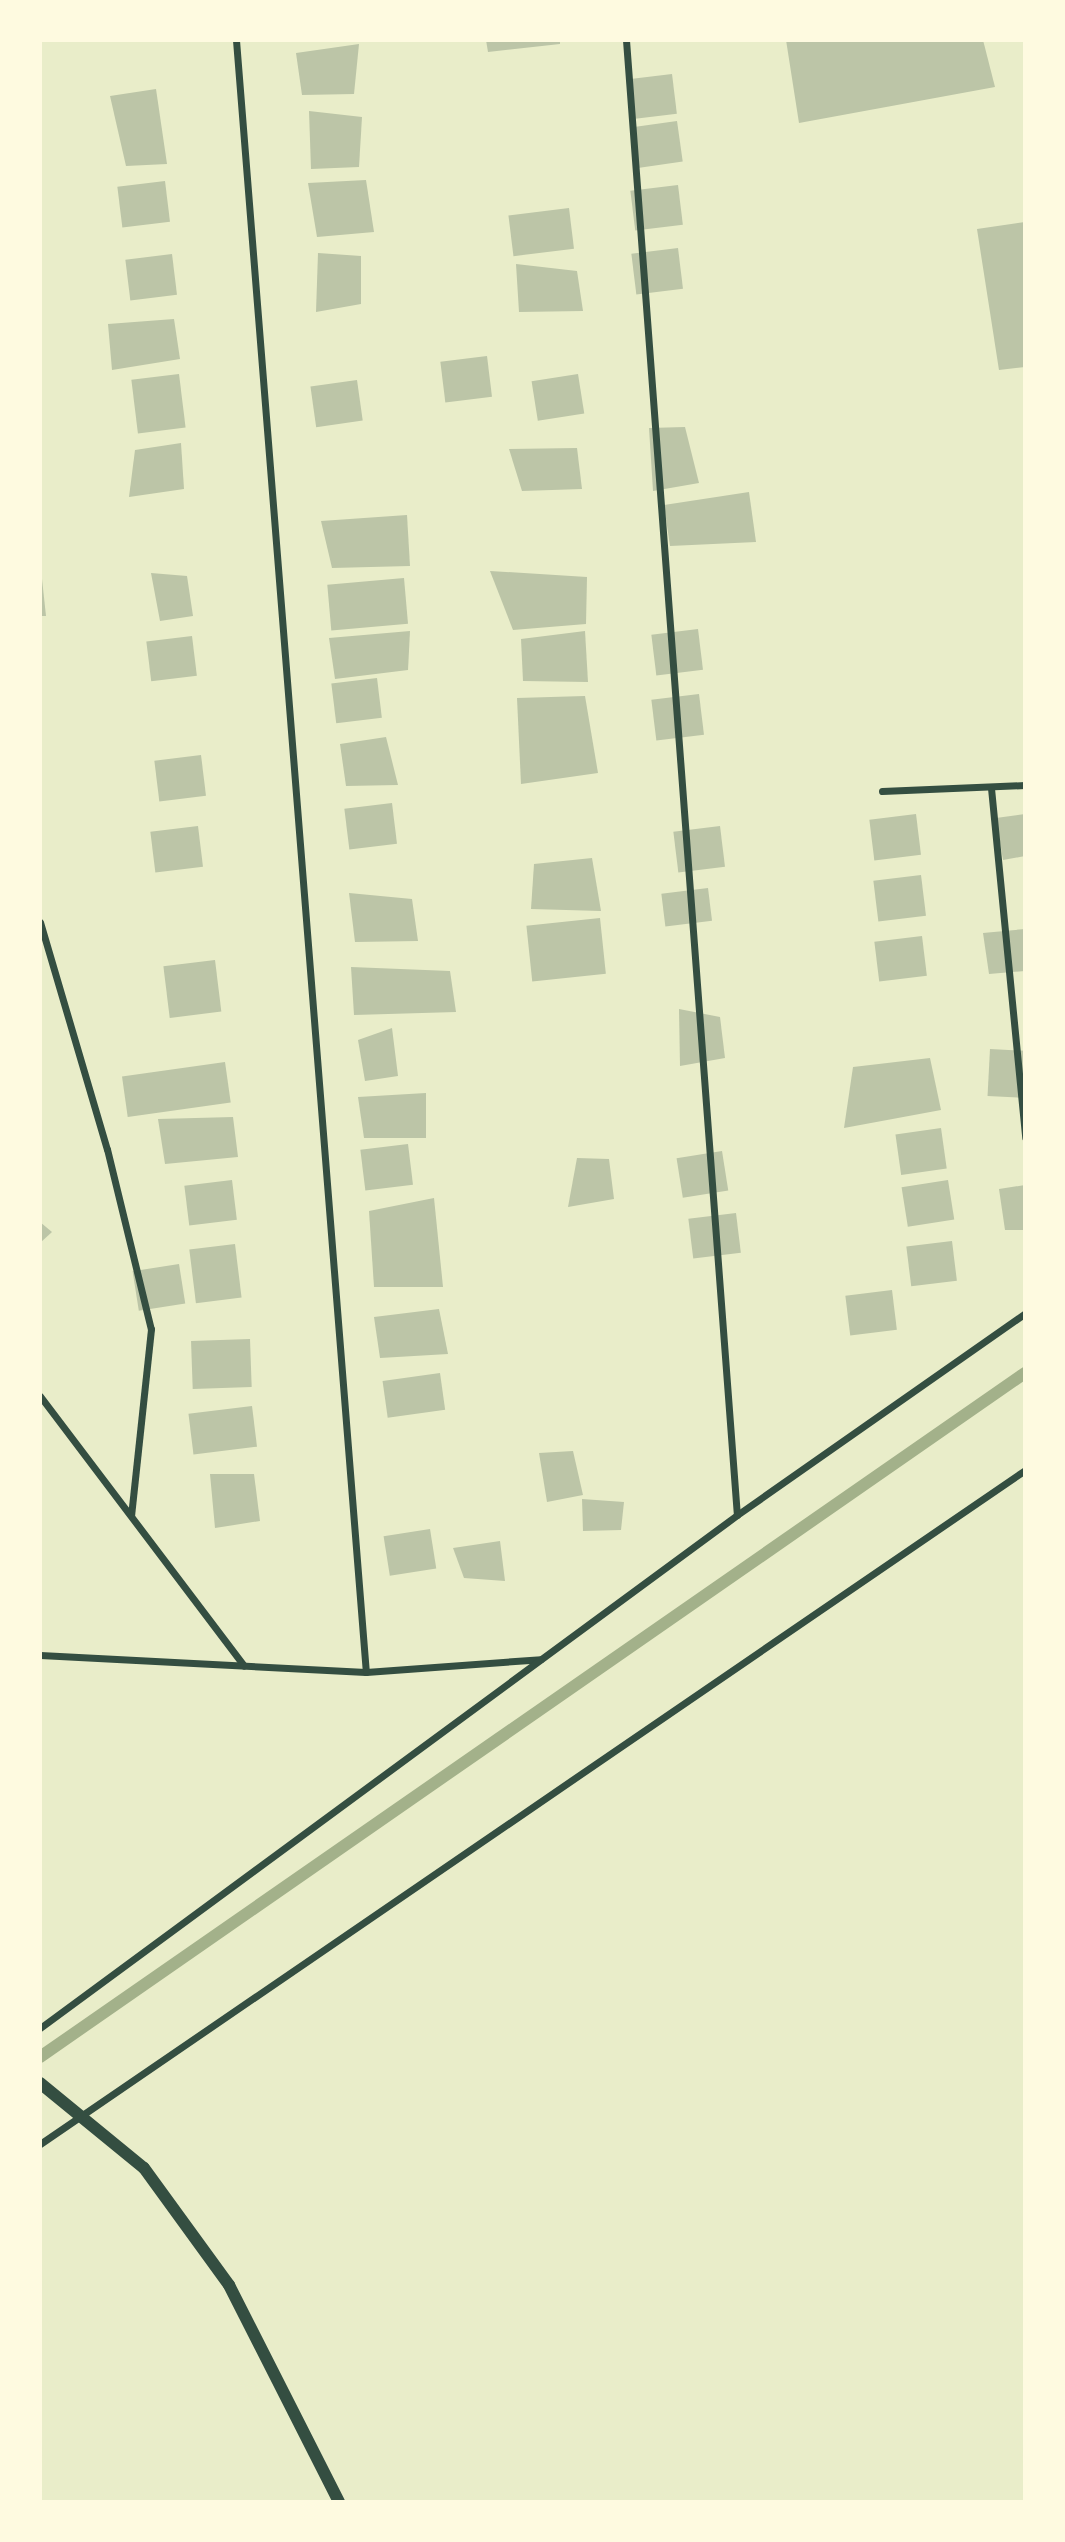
<!DOCTYPE html>
<html>
<head>
<meta charset="utf-8">
<style>
	body { margin:0 }
	#map { position:relative; width:1065px; height:2542px; overflow:hidden; background:#e9edc9; font-family:Commissioner,sans-serif }
	div>[style] { position:absolute }
	[style*='--x'] { left:calc(var(--x)*1px); top:calc(var(--y)*1px); width:calc(var(--w)*1px); rotate:calc(var(--a)*1deg) }
	.stream>* { height:12px; margin:-6px; padding:0 6px; transform-origin:6px; border-radius:6px; background:#a3b18a }
	.building>* { inset:0; background:#bcc5a7; transform-origin:0 0 }
	.minor>* { height:7px; margin:-3.5px; padding:0 3.5px; transform-origin:3.5px; border-radius:3.5px; background:#344e41 }
	.tertiary>* { height:12px; margin:-6px; padding:0 6px; transform-origin:6px; border-radius:6px; background:#344e41 }
	span { translate:-50% -50%; white-space:nowrap; text-align:center; line-height:1.15; -webkit-text-stroke:5px #fefae0; paint-order:stroke }
	.frame { position:absolute; inset:0; border:42px solid #fefae0; pointer-events:none }
</style>
</head>
<body>
<div id="map">
	<div class="stream">
		<i style="--x:40;--y:2057;--w:1199;--a:-34.78"></i>
	</div>
	<div class="building">
		<i style="clip-path:polygon(486px 40px,560px 40px,560px 44px,488px 52px)"></i>
		<i style="clip-path:polygon(786px 40px,983px 40px,995px 87px,799px 123px)"></i>
		<i style="clip-path:polygon(359px 44px,354px 94px,302px 95px,296px 53px)"></i>
		<i style="left:672px;top:74px;width:40px;height:46px;rotate:83deg"></i>
		<i style="clip-path:polygon(156px 89px,167px 164px,126px 166px,110px 96px)"></i>
		<i style="clip-path:polygon(309px 111px,362px 117px,359px 167px,311px 169px)"></i>
		<i style="left:677px;top:121px;width:41px;height:47px;rotate:82deg"></i>
		<i style="clip-path:polygon(366px 180px,374px 232px,317px 237px,308px 183px)"></i>
		<i style="left:165px;top:181px;width:41px;height:48px;rotate:83deg"></i>
		<i style="left:678px;top:185px;width:40px;height:48px;rotate:83deg"></i>
		<i style="left:569px;top:208px;width:41px;height:61px;rotate:83deg"></i>
		<i style="clip-path:polygon(1025px 222px,1025px 367px,999px 370px,977px 229px)"></i>
		<i style="left:678px;top:248px;width:41px;height:47px;rotate:83deg"></i>
		<i style="clip-path:polygon(318px 253px,361px 256px,361px 304px,316px 312px)"></i>
		<i style="left:172px;top:254px;width:41px;height:47px;rotate:83deg"></i>
		<i style="clip-path:polygon(516px 264px,577px 271px,583px 311px,519px 312px)"></i>
		<i style="clip-path:polygon(174px 319px,180px 359px,112px 370px,108px 324px)"></i>
		<i style="left:487px;top:356px;width:41px;height:47px;rotate:83deg"></i>
		<i style="left:179px;top:374px;width:54px;height:48px;rotate:83deg"></i>
		<i style="left:578px;top:374px;width:40px;height:47px;rotate:81deg"></i>
		<i style="left:357px;top:380px;width:41px;height:47px;rotate:82deg"></i>
		<i style="clip-path:polygon(685px 427px,699px 483px,653px 491px,649px 428px)"></i>
		<i style="clip-path:polygon(181px 443px,184px 489px,129px 497px,135px 450px)"></i>
		<i style="clip-path:polygon(577px 448px,582px 489px,522px 491px,509px 449px)"></i>
		<i style="clip-path:polygon(749px 492px,756px 542px,670px 546px,664px 505px)"></i>
		<i style="clip-path:polygon(407px 515px,410px 566px,332px 568px,321px 521px)"></i>
		<i style="clip-path:polygon(490px 571px,587px 577px,586px 624px,513px 630px)"></i>
		<i style="clip-path:polygon(151px 573px,187px 576px,193px 616px,160px 621px)"></i>
		<i style="left:404px;top:578px;width:46px;height:77px;rotate:85deg"></i>
		<i style="clip-path:polygon(40px 579px,42px 579px,46px 616px,40px 616px)"></i>
		<i style="left:698px;top:629px;width:41px;height:47px;rotate:83deg"></i>
		<i style="clip-path:polygon(410px 631px,408px 670px,335px 679px,329px 638px)"></i>
		<i style="clip-path:polygon(585px 631px,588px 682px,523px 681px,521px 639px)"></i>
		<i style="left:192px;top:636px;width:40px;height:46px;rotate:83deg"></i>
		<i style="left:377px;top:678px;width:40px;height:46px;rotate:83deg"></i>
		<i style="left:699px;top:694px;width:41px;height:48px;rotate:83deg"></i>
		<i style="clip-path:polygon(585px 696px,598px 773px,521px 784px,517px 698px)"></i>
		<i style="clip-path:polygon(386px 737px,398px 785px,346px 786px,340px 744px)"></i>
		<i style="left:201px;top:755px;width:41px;height:47px;rotate:83deg"></i>
		<i style="left:392px;top:803px;width:41px;height:48px;rotate:83deg"></i>
		<i style="left:916px;top:814px;width:41px;height:47px;rotate:83deg"></i>
		<i style="clip-path:polygon(1025px 814px,1025px 856px,1003px 860px,996px 818px)"></i>
		<i style="left:198px;top:826px;width:41px;height:48px;rotate:83deg"></i>
		<i style="left:720px;top:826px;width:41px;height:47px;rotate:83deg"></i>
		<i style="clip-path:polygon(592px 858px,601px 911px,531px 909px,534px 864px)"></i>
		<i style="left:921px;top:875px;width:41px;height:48px;rotate:83deg"></i>
		<i style="left:708px;top:888px;width:33px;height:47px;rotate:83deg"></i>
		<i style="clip-path:polygon(349px 893px,412px 899px,418px 941px,355px 942px)"></i>
		<i style="left:600px;top:918px;width:56px;height:74px;rotate:84deg"></i>
		<i style="clip-path:polygon(1025px 929px,1025px 971px,989px 974px,983px 933px)"></i>
		<i style="left:922px;top:936px;width:40px;height:48px;rotate:83deg"></i>
		<i style="left:215px;top:960px;width:52px;height:52px;rotate:83deg"></i>
		<i style="clip-path:polygon(351px 967px,450px 971px,456px 1012px,354px 1015px)"></i>
		<i style="clip-path:polygon(679px 1009px,720px 1017px,725px 1058px,680px 1066px)"></i>
		<i style="clip-path:polygon(392px 1028px,398px 1076px,365px 1081px,358px 1040px)"></i>
		<i style="left:990px;top:1049px;width:35px;height:47px;rotate:3deg"></i>
		<i style="clip-path:polygon(930px 1058px,941px 1110px,844px 1128px,853px 1067px)"></i>
		<i style="left:225px;top:1062px;width:41px;height:104px;rotate:82deg"></i>
		<i style="clip-path:polygon(426px 1093px,426px 1138px,364px 1138px,358px 1097px)"></i>
		<i style="clip-path:polygon(233px 1117px,238px 1157px,165px 1164px,158px 1119px)"></i>
		<i style="left:941px;top:1128px;width:41px;height:46px;rotate:82deg"></i>
		<i style="left:408px;top:1144px;width:41px;height:48px;rotate:83deg"></i>
		<i style="left:722px;top:1151px;width:40px;height:46px;rotate:81deg"></i>
		<i style="clip-path:polygon(577px 1158px,609px 1159px,614px 1199px,568px 1207px)"></i>
		<i style="left:232px;top:1180px;width:40px;height:48px;rotate:83deg"></i>
		<i style="left:948px;top:1180px;width:40px;height:47px;rotate:81deg"></i>
		<i style="clip-path:polygon(1025px 1185px,1025px 1230px,1005px 1230px,999px 1189px)"></i>
		<i style="clip-path:polygon(434px 1198px,443px 1287px,374px 1287px,369px 1211px)"></i>
		<i style="left:736px;top:1213px;width:40px;height:48px;rotate:83deg"></i>
		<i style="clip-path:polygon(40px 1222px,52px 1232px,40px 1243px)"></i>
		<i style="left:952px;top:1241px;width:40px;height:46px;rotate:83deg"></i>
		<i style="left:235px;top:1244px;width:54px;height:46px;rotate:83deg"></i>
		<i style="left:179px;top:1264px;width:40px;height:47px;rotate:81deg"></i>
		<i style="left:892px;top:1290px;width:40px;height:47px;rotate:83deg"></i>
		<i style="clip-path:polygon(439px 1309px,448px 1354px,380px 1358px,374px 1317px)"></i>
		<i style="left:250px;top:1339px;width:48px;height:59px;rotate:88deg"></i>
		<i style="left:440px;top:1373px;width:37px;height:58px;rotate:82deg"></i>
		<i style="left:252px;top:1406px;width:41px;height:64px;rotate:83deg"></i>
		<i style="clip-path:polygon(573px 1451px,583px 1495px,547px 1502px,539px 1453px)"></i>
		<i style="clip-path:polygon(210px 1474px,254px 1474px,260px 1521px,215px 1528px)"></i>
		<i style="clip-path:polygon(582px 1499px,624px 1502px,621px 1530px,583px 1531px)"></i>
		<i style="left:430px;top:1529px;width:40px;height:47px;rotate:81deg"></i>
		<i style="clip-path:polygon(500px 1541px,505px 1581px,464px 1578px,453px 1548px)"></i>
	</div>
	<div class="minor">
		<i style="--x:236;--y:40;--w:1637;--a:85.45"></i>
		<i style="--x:626;--y:40;--w:1479;--a:85.7"></i>
		<i style="--x:991;--y:788;--w:351;--a:84.4"></i>
		<i style="--x:882;--y:791;--w:143;--a:-2.4"></i>
		<i style="--x:40;--y:922;--w:237;--a:73.6"></i>
		<i style="--x:107;--y:1149;--w:185;--a:76.3"></i>
		<i style="--x:151;--y:1329;--w:187;--a:96.1"></i>
		<i style="--x:40;--y:1396;--w:338;--a:52.9"></i>
		<i style="--x:40;--y:1655;--w:326;--a:3"></i>
		<i style="--x:366;--y:1672;--w:175;--a:-4.2"></i>
		<i style="--x:40;--y:2028;--w:865;--a:-36.35"></i>
		<i style="--x:737;--y:1515;--w:352;--a:-35"></i>
		<i style="--x:40;--y:2144;--w:1194;--a:-34.38"></i>
	</div>
	<div class="tertiary">
		<i style="--x:40;--y:2083;--w:134;--a:39.3"></i>
		<i style="--x:144;--y:2168;--w:145;--a:54"></i>
		<i style="--x:229;--y:2285;--w:243;--a:63.1"></i>
	</div>
	<div class="frame"></div>
</div>
</body>
</html>
